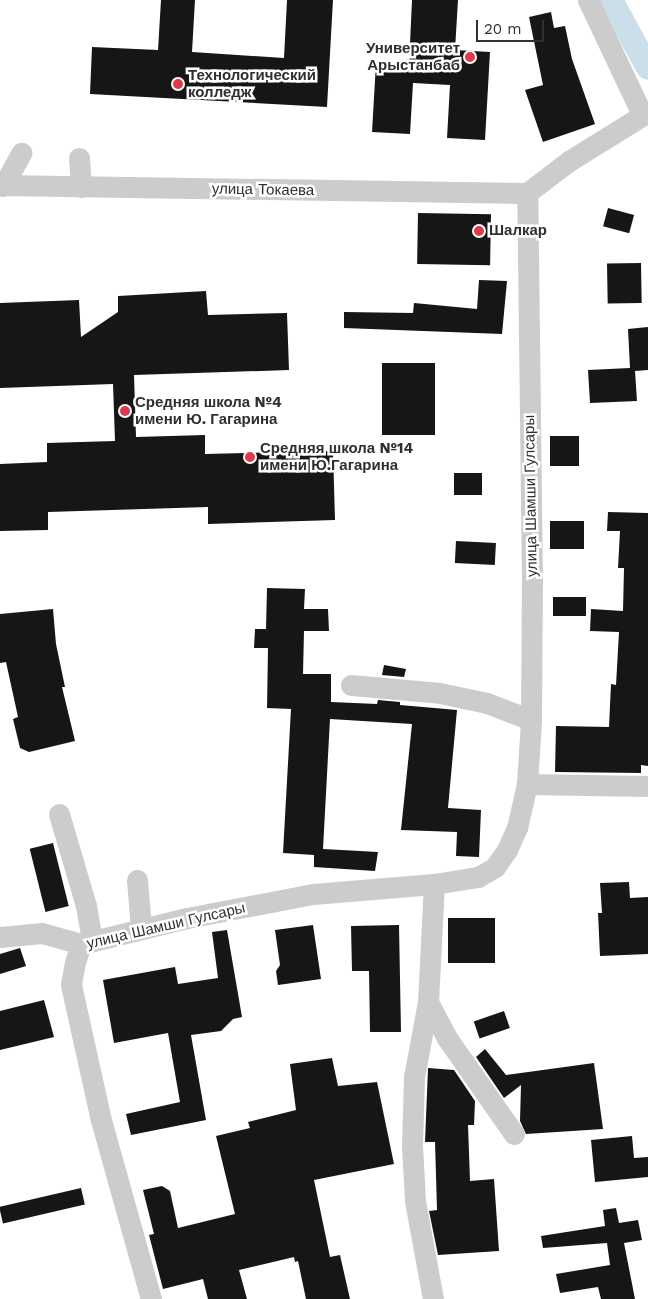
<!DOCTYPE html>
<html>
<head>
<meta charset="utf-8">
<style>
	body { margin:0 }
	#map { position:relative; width:648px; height:1299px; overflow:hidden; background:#fff; font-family:"Work Sans",sans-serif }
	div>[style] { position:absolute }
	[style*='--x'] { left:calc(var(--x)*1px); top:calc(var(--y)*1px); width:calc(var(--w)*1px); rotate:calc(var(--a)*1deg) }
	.canal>* { height:24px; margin:-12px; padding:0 12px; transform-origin:12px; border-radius:12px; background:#cbdfeb }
	.building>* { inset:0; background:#161616; transform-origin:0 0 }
	.minor>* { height:21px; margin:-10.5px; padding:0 10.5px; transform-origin:10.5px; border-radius:10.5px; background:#ccc }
	.dots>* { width:14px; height:14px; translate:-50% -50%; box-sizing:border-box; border:2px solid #fff; border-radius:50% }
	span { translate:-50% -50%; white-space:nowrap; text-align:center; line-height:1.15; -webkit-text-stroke:5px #fff; paint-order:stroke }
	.poi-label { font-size:15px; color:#2f2f2f; font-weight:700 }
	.right { translate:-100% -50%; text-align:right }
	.left { translate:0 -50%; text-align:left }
	.street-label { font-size:15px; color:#2f2f2f }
	.scale { position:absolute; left:476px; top:20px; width:68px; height:22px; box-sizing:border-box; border:2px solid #2f2f2f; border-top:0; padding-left:6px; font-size:15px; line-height:18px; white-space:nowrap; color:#2f2f2f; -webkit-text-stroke:4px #fff; paint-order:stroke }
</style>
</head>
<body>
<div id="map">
	<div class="canal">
		<i style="--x:611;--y:0;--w:77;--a:61.4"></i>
	</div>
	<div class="building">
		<i style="clip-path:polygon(161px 0,195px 0,192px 52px,284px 58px,287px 0,333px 0,327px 107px,90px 94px,92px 47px,158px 50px)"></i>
		<i style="clip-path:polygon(412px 0,458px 0,455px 50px,490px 52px,485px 140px,447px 138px,450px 85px,413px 83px,410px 134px,372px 132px,376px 63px,409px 65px)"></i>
		<i style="clip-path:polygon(551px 12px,554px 28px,565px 26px,572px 59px,595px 124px,543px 142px,525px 90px,543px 85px,529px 17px)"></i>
		<i style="left:608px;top:208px;width:27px;height:19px;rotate:15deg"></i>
		<i style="left:418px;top:213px;width:73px;height:51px;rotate:1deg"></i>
		<i style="left:641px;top:263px;width:40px;height:34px;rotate:89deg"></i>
		<i style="clip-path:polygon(479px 280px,507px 281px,502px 334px,344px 328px,344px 312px,413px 313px,414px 303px,477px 309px)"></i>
		<i style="clip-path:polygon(206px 291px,208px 315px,287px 313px,289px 370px,134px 375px,136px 437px,205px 435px,205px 454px,333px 451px,335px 520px,208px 524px,208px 507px,48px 512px,48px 530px,0 531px,0 464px,47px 462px,47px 443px,115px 441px,113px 384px,0 388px,0 303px,79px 300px,81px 337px,118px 312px,118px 296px)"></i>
		<i style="clip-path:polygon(648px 327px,648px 370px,635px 371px,637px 401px,590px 403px,588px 370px,630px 368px,628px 329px)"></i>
		<i style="left:382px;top:363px;width:53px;height:72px"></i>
		<i style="left:550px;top:436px;width:29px;height:30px"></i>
		<i style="left:454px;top:473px;width:28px;height:22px"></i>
		<i style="clip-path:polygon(608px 512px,648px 513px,648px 766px,641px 765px,641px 773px,555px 772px,556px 726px,609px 727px,611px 684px,616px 685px,619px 632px,590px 631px,591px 609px,623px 611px,624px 568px,618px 568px,620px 531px,607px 531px)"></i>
		<i style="left:550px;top:521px;width:34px;height:28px"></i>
		<i style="left:456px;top:541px;width:40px;height:22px;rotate:3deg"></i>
		<i style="clip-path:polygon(267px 588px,305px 589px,304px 609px,328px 609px,329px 631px,304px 631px,303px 674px,331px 674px,331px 702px,377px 704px,378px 700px,400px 702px,400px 705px,457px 710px,448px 808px,481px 810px,479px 857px,456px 856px,457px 832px,401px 830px,412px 724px,330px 719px,323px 849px,378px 852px,375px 871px,314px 867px,314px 855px,283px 853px,291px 709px,267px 708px,268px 648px,254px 648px,255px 629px,266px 629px)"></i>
		<i style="left:586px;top:597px;width:19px;height:33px;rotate:90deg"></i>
		<i style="clip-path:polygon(53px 609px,56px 644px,65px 687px,62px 687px,75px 741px,29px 752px,20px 748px,13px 719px,18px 717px,6px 662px,0 663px,0 614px)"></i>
		<i style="clip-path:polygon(384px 665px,406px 669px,404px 677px,382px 675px)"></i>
		<i style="left:53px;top:843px;width:65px;height:24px;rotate:76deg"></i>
		<i style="clip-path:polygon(629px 882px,630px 898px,648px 897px,648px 954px,600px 956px,598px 913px,602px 913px,600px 883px)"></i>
		<i style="left:448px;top:918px;width:47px;height:45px"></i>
		<i style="clip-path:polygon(313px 925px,321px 979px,278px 985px,276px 971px,280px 965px,275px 930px)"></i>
		<i style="clip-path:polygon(399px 925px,401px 1032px,370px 1032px,369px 971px,352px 971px,351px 926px)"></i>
		<i style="clip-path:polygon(227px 930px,242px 1017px,233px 1019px,221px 1031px,191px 1035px,206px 1120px,131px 1135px,126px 1114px,180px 1102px,168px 1033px,114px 1043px,103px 980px,175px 967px,178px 984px,218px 978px,212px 932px)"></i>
		<i style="clip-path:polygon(20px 948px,26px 966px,0 974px,0 954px)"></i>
		<i style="clip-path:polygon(44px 1000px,54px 1037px,0 1050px,0 1011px)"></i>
		<i style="left:504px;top:1011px;width:18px;height:32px;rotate:71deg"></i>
		<i style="clip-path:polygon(485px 1049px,506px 1075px,594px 1063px,603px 1129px,526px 1134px,520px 1121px,521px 1085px,504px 1098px,476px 1057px)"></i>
		<i style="clip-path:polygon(332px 1058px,338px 1086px,377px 1082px,394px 1164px,314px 1180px,330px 1257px,340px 1255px,350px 1299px,306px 1299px,298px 1261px,295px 1262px,294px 1257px,239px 1270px,247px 1299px,208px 1299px,203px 1279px,163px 1289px,149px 1235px,154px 1234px,143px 1190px,162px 1186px,170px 1191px,178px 1228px,235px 1214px,216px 1136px,250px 1128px,248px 1122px,296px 1110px,290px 1064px)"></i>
		<i style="clip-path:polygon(428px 1068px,454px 1070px,475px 1101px,474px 1125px,468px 1125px,470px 1181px,494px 1179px,499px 1251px,438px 1255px,429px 1211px,437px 1210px,435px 1142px,425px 1142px)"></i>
		<i style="clip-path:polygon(632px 1136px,634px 1158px,648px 1157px,648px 1177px,595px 1182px,591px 1140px)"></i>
		<i style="left:81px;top:1188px;width:17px;height:84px;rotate:77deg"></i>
		<i style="clip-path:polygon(616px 1208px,619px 1223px,638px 1220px,642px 1240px,624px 1243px,635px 1299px,601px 1299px,598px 1287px,560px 1293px,556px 1274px,610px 1265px,607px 1243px,543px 1248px,541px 1236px,605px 1226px,603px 1210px)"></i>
	</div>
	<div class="minor">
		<i style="--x:588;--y:0;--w:126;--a:64.7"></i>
		<i style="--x:79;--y:158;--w:29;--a:86"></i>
		<i style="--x:0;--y:185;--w:527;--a:0.87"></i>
		<i style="--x:3;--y:186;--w:38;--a:-61"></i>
		<i style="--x:527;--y:193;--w:53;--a:-37.3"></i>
		<i style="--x:569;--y:161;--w:93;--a:-31.8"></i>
		<i style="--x:351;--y:685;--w:89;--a:5.1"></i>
		<i style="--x:440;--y:693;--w:48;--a:12"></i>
		<i style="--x:487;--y:703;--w:47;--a:21.1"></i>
		<i style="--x:527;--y:784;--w:121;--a:0.9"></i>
		<i style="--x:59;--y:814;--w:96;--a:73.6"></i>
		<i style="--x:86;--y:906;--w:36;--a:80"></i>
		<i style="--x:137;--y:880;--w:49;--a:85.3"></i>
		<i style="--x:0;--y:937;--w:42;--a:-5.4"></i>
		<i style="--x:42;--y:933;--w:41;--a:15.8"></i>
		<i style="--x:81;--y:944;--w:109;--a:-13.8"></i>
		<i style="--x:187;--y:918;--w:128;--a:-10.8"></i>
		<i style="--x:313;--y:894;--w:121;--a:-4.7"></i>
		<i style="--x:434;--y:884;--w:45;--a:-9"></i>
		<i style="--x:478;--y:877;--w:20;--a:-30"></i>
		<i style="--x:495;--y:867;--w:21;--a:-55"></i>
		<i style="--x:507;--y:850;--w:24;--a:-66"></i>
		<i style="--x:517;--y:828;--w:45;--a:-77.2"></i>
		<i style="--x:527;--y:784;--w:64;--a:-86.4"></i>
		<i style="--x:531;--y:720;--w:139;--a:-89.6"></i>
		<i style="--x:532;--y:581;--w:388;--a:-90.7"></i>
		<i style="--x:81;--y:944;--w:19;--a:108"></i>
		<i style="--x:75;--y:962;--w:23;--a:100"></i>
		<i style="--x:71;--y:985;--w:138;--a:77.5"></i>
		<i style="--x:101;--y:1120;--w:186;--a:74.4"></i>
		<i style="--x:428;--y:1002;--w:41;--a:62.2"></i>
		<i style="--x:447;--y:1038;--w:117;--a:55.1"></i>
		<i style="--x:433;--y:1299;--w:100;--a:-100.4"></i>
		<i style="--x:415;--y:1201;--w:56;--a:-93.1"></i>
		<i style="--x:412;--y:1145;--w:68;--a:-88.3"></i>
		<i style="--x:414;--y:1077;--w:76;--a:-79.4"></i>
		<i style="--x:428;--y:1002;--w:118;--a:-87.1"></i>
	</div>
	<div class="dots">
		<i style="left:470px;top:57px;background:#df394b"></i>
		<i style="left:178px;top:84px;background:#df394b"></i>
		<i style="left:479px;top:231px;background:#df394b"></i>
		<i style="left:125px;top:411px;background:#df394b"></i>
		<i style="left:250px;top:457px;background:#df394b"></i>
	</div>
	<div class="poi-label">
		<span class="right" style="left:460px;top:57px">Университет<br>Арыстанбаб</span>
		<span class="left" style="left:188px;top:84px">Технологический<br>колледж</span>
		<span class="left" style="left:489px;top:231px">Шалкар</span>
		<span class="left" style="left:135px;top:411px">Средняя школа №4<br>имени Ю. Гагарина</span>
		<span class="left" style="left:260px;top:457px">Средняя школа №14<br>имени Ю.Гагарина</span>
	</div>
	<div class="street-label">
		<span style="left:263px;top:190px;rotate:1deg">улица Токаева</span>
		<span style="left:531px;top:496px;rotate:-91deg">улица Шамши Гулсары</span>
		<span style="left:166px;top:926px;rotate:-13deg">улица Шамши Гулсары</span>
	</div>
	<div class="scale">20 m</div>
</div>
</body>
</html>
